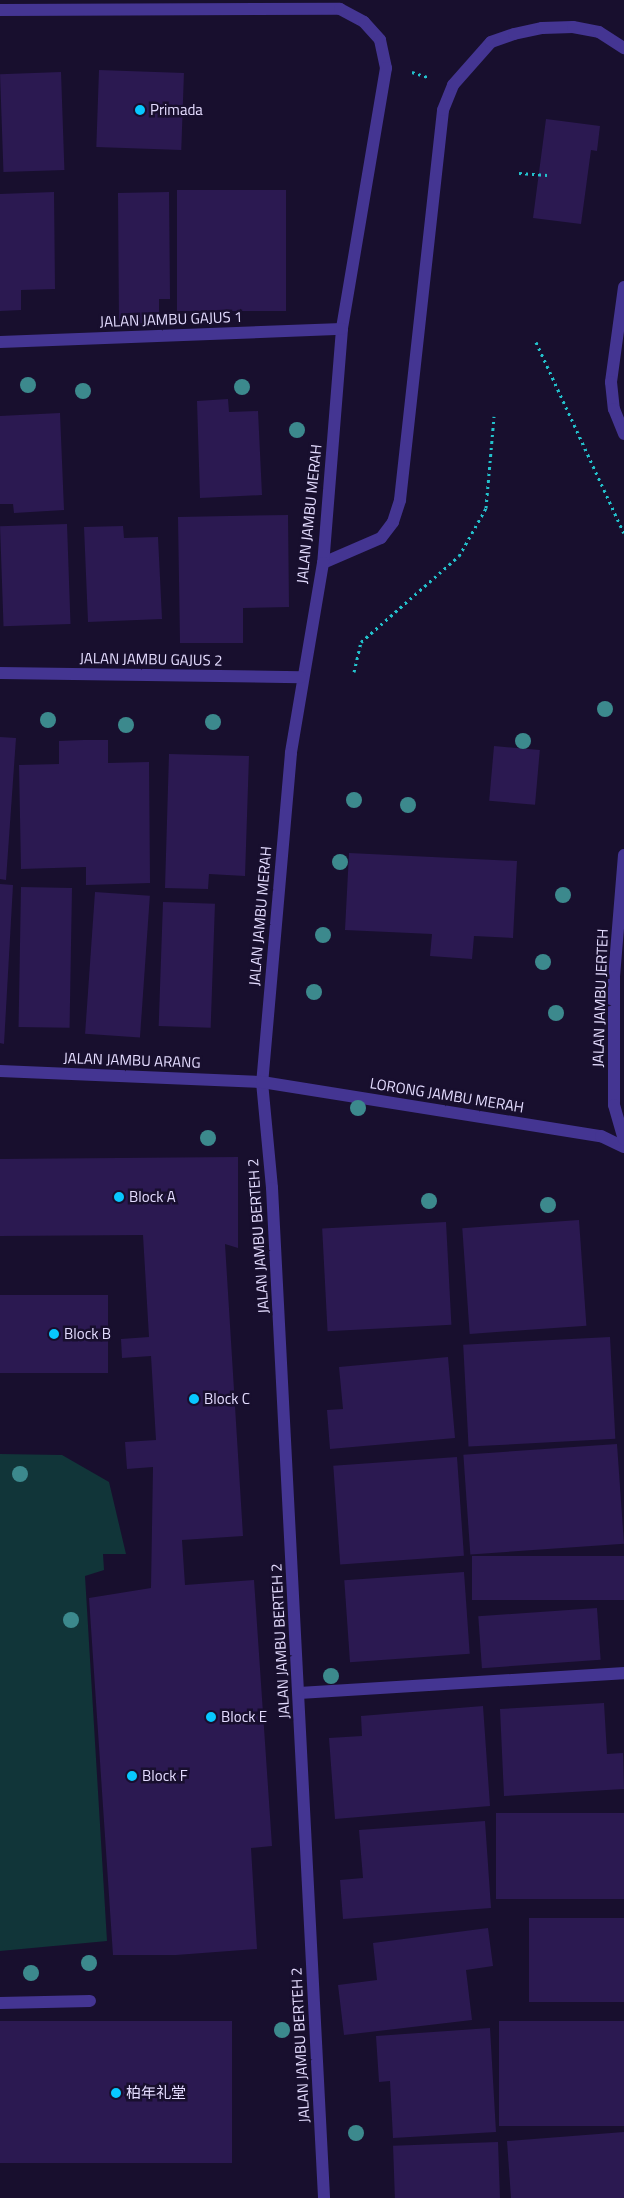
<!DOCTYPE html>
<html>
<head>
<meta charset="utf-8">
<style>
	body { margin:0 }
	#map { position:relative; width:624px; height:2198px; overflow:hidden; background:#180f2e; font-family:"Titillium Web","Noto Sans SC",sans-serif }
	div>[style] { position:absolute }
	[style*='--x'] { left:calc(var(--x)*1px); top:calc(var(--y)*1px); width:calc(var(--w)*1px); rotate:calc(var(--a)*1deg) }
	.green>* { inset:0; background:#113539 }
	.building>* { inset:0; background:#2b1951; transform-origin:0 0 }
	.path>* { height:3px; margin-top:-1.5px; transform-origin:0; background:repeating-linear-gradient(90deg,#23c1cc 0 2.5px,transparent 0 6.5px) }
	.service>* { height:12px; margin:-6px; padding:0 6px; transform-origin:6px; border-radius:6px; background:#443592 }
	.minor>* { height:12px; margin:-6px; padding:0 6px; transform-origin:6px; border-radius:6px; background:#443592 }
	.tertiary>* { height:12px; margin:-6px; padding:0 6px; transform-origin:6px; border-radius:6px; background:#443592 }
	.trees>* { width:16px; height:16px; margin:-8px; border-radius:50%; background:#3c898d }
	.dots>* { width:14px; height:14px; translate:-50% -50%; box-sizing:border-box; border:2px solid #180f2e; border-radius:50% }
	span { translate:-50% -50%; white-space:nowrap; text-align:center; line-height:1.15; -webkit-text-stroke:5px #180f2e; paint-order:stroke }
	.poi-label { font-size:15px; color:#e4dcff }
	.left { translate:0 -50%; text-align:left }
	.street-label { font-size:15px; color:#e4dcff }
</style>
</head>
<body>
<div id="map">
	<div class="green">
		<i style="clip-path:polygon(0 1454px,62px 1455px,109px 1482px,126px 1554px,103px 1554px,104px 1570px,85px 1576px,107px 1941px,0 1951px)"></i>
	</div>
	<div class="building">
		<i style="left:99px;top:70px;width:85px;height:77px;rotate:2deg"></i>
		<i style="left:61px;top:72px;width:98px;height:61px;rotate:88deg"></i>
		<i style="clip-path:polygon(546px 119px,600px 126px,597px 151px,591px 150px,581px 224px,533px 218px)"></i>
		<i style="left:286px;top:190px;width:121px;height:109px;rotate:90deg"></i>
		<i style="clip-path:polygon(54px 192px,55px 289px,21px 290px,21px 310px,0 311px,0 194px)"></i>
		<i style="clip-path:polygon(169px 192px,170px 299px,159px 299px,159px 324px,119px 325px,118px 193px)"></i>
		<i style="clip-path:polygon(228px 399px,229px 412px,258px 411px,262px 495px,200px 498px,197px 401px)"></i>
		<i style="clip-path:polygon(60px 413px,64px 510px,14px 513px,13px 504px,0 504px,0 416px)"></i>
		<i style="clip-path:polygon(288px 515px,289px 607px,243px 608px,243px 643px,180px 643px,178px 517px)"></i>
		<i style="left:67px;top:524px;width:100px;height:67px;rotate:88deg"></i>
		<i style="clip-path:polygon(123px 526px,124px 538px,158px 537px,162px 619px,88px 622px,84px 527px)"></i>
		<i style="clip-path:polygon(0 737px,16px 738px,6px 880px,0 879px)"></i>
		<i style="clip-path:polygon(84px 740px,108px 740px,108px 763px,149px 762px,150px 883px,86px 885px,86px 867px,21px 869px,19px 765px,59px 764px,59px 741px)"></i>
		<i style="left:494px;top:746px;width:46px;height:55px;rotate:5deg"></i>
		<i style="clip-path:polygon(169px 754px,249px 756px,245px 876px,209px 874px,208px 889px,165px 888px)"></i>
		<i style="clip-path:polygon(349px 853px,517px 861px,513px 938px,474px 936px,472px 959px,430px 956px,432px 934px,345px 930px)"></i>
		<i style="clip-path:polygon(0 884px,13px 885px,4px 1044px,0 1043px)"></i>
		<i style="left:21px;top:887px;width:51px;height:140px;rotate:1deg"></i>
		<i style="left:95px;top:892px;width:55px;height:142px;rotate:4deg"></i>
		<i style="left:163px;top:902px;width:52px;height:124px;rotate:2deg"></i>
		<i style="clip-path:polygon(238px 1157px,238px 1248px,225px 1244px,243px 1536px,182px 1540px,185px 1585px,254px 1580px,272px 1846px,251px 1848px,257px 1949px,176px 1955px,113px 1955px,89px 1598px,151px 1588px,153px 1467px,127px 1469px,125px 1442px,156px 1440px,151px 1356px,122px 1358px,121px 1339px,149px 1337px,143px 1235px,0 1236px,0 1159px)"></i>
		<i style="left:579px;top:1220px;width:106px;height:117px;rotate:86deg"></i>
		<i style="left:446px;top:1222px;width:103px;height:124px;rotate:87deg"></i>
		<i style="left:0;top:1295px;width:108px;height:78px"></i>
		<i style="left:610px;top:1337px;width:102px;height:147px;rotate:87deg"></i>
		<i style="clip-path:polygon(448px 1357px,455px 1438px,330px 1449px,327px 1410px,343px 1409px,339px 1367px)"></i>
		<i style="left:617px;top:1444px;width:100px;height:154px;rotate:86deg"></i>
		<i style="left:457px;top:1457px;width:99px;height:124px;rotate:86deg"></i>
		<i style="left:624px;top:1556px;width:44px;height:152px;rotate:90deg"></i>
		<i style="left:464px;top:1572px;width:82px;height:120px;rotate:86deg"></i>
		<i style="left:597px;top:1608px;width:52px;height:119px;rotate:86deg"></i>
		<i style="clip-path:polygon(604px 1703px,607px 1754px,623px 1753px,624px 1789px,504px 1796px,500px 1709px)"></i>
		<i style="clip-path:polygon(483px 1706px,490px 1806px,335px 1819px,329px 1738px,362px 1736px,361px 1716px)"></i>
		<i style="left:624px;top:1813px;width:86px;height:128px;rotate:90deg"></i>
		<i style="clip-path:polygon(485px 1821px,491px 1908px,343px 1919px,340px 1880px,363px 1878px,359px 1830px)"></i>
		<i style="left:624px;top:1918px;width:84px;height:95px;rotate:90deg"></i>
		<i style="clip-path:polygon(488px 1928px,493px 1966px,466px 1970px,472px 2020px,344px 2035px,338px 1985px,377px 1980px,373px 1943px)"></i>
		<i style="left:232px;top:2021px;width:142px;height:232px;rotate:90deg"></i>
		<i style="left:624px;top:2021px;width:105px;height:125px;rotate:90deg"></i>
		<i style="clip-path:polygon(490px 2028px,496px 2132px,393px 2138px,390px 2081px,379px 2082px,376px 2036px)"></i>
		<i style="clip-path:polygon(624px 2132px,624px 2198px,511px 2198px,507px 2141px)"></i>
		<i style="left:498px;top:2142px;width:56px;height:105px;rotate:88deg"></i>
	</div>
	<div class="path">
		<i style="--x:412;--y:72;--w:16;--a:18"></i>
		<i style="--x:519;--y:173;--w:32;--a:4"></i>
		<i style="--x:536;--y:342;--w:210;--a:65.3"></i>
		<i style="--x:354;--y:672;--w:31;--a:-77"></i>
		<i style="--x:361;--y:642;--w:130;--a:-41.3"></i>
		<i style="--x:459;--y:556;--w:55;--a:-60.6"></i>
		<i style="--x:486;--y:508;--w:92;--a:-85"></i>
	</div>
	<div class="service">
		<i style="--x:624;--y:287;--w:96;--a:97.8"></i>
		<i style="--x:611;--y:382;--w:27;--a:84"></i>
		<i style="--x:614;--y:409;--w:27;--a:68"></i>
		<i style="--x:323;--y:563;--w:63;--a:-23.3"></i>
		<i style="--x:381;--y:538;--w:20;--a:-53"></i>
		<i style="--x:393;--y:522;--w:23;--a:-72"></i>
		<i style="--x:400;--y:500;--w:392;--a:-83.7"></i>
		<i style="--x:443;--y:110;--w:27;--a:-68"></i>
		<i style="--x:453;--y:85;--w:57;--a:-48.5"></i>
		<i style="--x:491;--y:42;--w:24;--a:-19"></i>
		<i style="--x:514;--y:34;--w:29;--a:-12"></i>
		<i style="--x:542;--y:28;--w:31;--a:-2"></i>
		<i style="--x:573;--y:27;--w:26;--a:11"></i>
		<i style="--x:599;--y:32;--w:30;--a:33"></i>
		<i style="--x:299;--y:1693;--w:326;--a:-3.5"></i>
		<i style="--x:0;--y:2003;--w:90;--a:-1.3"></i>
	</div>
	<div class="minor">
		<i style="--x:0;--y:10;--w:340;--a:-0.2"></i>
		<i style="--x:340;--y:9;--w:27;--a:28"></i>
		<i style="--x:364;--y:22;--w:24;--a:48"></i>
		<i style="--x:380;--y:40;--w:29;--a:78"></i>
		<i style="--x:386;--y:68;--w:265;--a:99.6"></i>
		<i style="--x:342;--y:329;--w:235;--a:94.6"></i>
		<i style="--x:323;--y:563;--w:193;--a:99.6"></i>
		<i style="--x:291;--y:753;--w:330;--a:95"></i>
		<i style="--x:262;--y:1082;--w:106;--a:84.6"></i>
		<i style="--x:272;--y:1188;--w:1011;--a:87.05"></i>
		<i style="--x:0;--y:342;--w:342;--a:-2.2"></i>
		<i style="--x:0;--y:673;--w:301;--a:0.8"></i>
		<i style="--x:0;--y:1071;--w:262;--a:2.4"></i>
		<i style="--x:262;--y:1082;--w:343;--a:9.1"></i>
		<i style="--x:601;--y:1136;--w:25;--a:26"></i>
	</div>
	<div class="tertiary">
		<i style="--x:624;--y:855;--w:122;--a:94.7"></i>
		<i style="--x:614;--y:977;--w:128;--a:90"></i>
		<i style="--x:614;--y:1105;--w:36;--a:74"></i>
	</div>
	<div class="trees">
		<i style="left:28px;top:385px"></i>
		<i style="left:242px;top:387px"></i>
		<i style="left:83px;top:391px"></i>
		<i style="left:297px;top:430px"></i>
		<i style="left:605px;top:709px"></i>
		<i style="left:48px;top:720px"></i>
		<i style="left:213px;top:722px"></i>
		<i style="left:126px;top:725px"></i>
		<i style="left:523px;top:741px"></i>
		<i style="left:354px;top:800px"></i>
		<i style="left:408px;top:805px"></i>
		<i style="left:340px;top:862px"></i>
		<i style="left:563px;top:895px"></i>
		<i style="left:323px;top:935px"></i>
		<i style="left:543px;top:962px"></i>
		<i style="left:314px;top:992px"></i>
		<i style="left:556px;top:1013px"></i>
		<i style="left:358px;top:1108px"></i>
		<i style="left:208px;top:1138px"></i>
		<i style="left:429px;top:1201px"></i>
		<i style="left:548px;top:1205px"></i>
		<i style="left:20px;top:1474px"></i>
		<i style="left:71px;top:1620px"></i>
		<i style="left:331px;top:1676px"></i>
		<i style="left:89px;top:1963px"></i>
		<i style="left:31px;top:1973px"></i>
		<i style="left:282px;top:2030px"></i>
		<i style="left:356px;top:2133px"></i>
	</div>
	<div class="dots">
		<i style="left:140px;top:110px;background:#08c8ff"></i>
		<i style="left:119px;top:1197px;background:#08c8ff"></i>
		<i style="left:54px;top:1334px;background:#08c8ff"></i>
		<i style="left:194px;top:1399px;background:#08c8ff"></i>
		<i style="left:211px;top:1717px;background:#08c8ff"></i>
		<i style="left:132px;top:1776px;background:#08c8ff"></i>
		<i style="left:116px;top:2093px;background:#08c8ff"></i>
	</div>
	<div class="poi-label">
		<span class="left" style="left:150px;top:110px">Primada</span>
		<span class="left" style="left:129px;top:1197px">Block A</span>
		<span class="left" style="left:64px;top:1334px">Block B</span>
		<span class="left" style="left:204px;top:1399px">Block C</span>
		<span class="left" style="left:221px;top:1717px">Block E</span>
		<span class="left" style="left:142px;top:1776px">Block F</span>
		<span class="left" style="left:126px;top:2093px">柏年礼堂</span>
	</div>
	<div class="street-label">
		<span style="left:171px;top:319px;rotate:-2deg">JALAN JAMBU GAJUS 1</span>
		<span style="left:309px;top:514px;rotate:-84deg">JALAN JAMBU MERAH</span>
		<span style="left:151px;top:659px;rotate:1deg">JALAN JAMBU GAJUS 2</span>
		<span style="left:260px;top:916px;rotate:-85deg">JALAN JAMBU MERAH</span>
		<span style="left:600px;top:998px;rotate:-88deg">JALAN JAMBU JERTEH</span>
		<span style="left:132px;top:1060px;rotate:2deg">JALAN JAMBU ARANG</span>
		<span style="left:447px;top:1095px;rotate:9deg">LORONG JAMBU MERAH</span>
		<span style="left:258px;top:1236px;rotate:-94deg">JALAN JAMBU BERTEH 2</span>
		<span style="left:280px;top:1641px;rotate:-93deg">JALAN JAMBU BERTEH 2</span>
		<span style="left:300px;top:2045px;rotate:-93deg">JALAN JAMBU BERTEH 2</span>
	</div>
</div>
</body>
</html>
